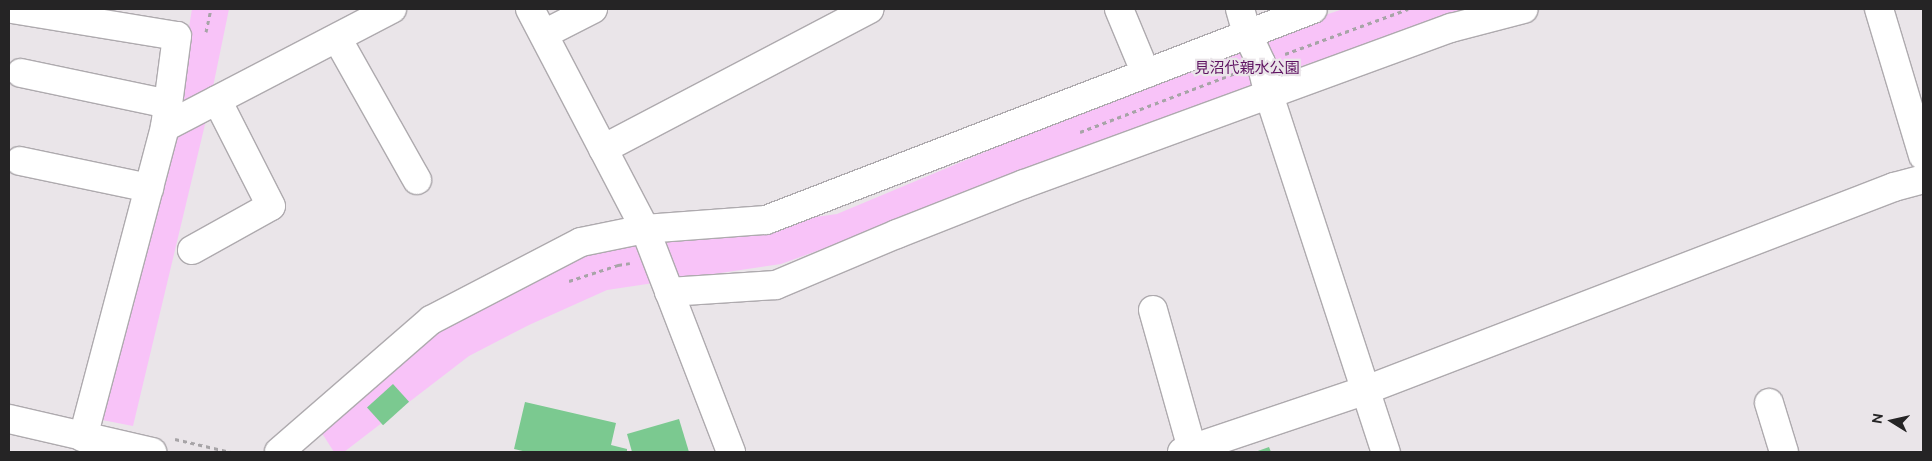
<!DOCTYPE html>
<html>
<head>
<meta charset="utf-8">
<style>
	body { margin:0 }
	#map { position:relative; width:1932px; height:461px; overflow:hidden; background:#eae5e9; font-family:Ubuntu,"Noto Sans JP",sans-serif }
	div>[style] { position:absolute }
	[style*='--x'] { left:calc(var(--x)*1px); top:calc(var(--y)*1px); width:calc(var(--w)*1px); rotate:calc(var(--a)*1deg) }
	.green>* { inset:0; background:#f8c3f8 }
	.building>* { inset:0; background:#7bc990; transform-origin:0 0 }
	.path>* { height:3px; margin-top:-1.5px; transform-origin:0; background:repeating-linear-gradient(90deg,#a7a4a7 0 4px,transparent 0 8px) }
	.roads { filter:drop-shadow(1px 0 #aeaaae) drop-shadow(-1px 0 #aeaaae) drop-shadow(0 1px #aeaaae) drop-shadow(0 -1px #aeaaae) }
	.minor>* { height:28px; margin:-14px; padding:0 14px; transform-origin:14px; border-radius:14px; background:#fff }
	.major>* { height:28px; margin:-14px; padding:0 14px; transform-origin:14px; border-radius:14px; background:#fff }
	span { translate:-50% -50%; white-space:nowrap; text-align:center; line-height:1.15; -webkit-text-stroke:4.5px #eae5e9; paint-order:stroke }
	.park-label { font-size:15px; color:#5e1261 }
	.frame { position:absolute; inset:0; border:10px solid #252425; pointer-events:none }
	.north { position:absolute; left:1867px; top:396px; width:50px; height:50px; -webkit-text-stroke:4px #eae5e9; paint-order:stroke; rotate:280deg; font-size:14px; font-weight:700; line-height:20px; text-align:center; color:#252425 }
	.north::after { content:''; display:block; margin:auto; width:18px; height:22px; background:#252425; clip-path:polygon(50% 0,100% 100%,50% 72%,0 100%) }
</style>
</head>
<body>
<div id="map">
	<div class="green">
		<i style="clip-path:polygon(192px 9px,229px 9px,207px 116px,133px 426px,97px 419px,171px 136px)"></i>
		<i style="clip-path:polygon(1343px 9px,1480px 9px,1304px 65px,1262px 89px,781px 264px,607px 290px,529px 325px,469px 356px,344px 452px,334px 452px,318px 427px,431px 334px,524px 289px,585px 254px,607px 246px,837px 214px,1250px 41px)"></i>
	</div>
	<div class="building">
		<i style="left:393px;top:384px;width:24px;height:35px;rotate:48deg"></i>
		<i style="clip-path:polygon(525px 402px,616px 423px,611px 445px,627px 449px,627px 452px,527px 452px,514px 449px)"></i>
		<i style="clip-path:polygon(679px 419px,689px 452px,632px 452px,627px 434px)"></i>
		<i style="clip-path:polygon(1269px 447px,1271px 452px,1255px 452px)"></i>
	</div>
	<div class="path">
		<i style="--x:206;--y:32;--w:24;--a:-78"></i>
		<i style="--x:1285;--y:54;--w:131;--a:-20.1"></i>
		<i style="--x:1080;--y:132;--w:166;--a:-20.8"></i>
		<i style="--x:569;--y:281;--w:52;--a:-18.1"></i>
		<i style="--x:618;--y:265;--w:12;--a:-9"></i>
		<i style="--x:175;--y:439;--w:57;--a:13.1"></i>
	</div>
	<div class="roads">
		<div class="minor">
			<i style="--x:12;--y:9;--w:167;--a:9.3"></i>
			<i style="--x:177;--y:36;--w:92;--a:97.5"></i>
			<i style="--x:165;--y:127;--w:321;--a:104.8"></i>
			<i style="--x:530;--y:9;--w:248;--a:62.4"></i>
			<i style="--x:645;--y:229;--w:239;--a:68.9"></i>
			<i style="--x:1119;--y:9;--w:70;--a:67.4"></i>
			<i style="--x:1240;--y:9;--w:25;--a:74"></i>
			<i style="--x:1247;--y:33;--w:33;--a:65"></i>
			<i style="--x:1261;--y:63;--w:33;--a:76"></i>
			<i style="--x:1269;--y:95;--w:376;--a:71.9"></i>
			<i style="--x:1879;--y:9;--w:153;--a:73.3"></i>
			<i style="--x:544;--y:34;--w:55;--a:-27"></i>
			<i style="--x:337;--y:38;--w:163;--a:60.6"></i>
			<i style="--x:21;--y:73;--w:150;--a:11.9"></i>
			<i style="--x:165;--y:127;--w:256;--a:-27.5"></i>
			<i style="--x:603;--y:149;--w:301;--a:-27.7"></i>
			<i style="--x:20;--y:161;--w:132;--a:11.8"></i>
			<i style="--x:192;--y:250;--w:90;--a:-29.1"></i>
			<i style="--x:271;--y:206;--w:119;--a:-117"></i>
			<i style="--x:669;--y:292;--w:107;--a:-3.7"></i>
			<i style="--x:776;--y:285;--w:131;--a:-22.9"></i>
			<i style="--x:897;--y:234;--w:136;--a:-21.5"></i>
			<i style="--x:1024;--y:184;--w:455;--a:-20.1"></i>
			<i style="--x:1451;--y:28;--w:75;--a:-14.6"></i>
			<i style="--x:1153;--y:310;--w:144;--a:74.3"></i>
			<i style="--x:1769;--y:403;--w:51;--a:73"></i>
			<i style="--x:279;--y:452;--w:201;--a:-41"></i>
			<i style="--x:431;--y:320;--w:169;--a:-27.5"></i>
			<i style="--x:581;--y:242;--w:65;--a:-11.5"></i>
			<i style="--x:645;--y:229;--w:121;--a:-4.3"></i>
			<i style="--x:766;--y:220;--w:586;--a:-21.09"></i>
			<i style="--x:1182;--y:452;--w:194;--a:-18.6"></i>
			<i style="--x:1366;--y:390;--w:566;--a:-21.03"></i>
			<i style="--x:1894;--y:187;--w:30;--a:-15"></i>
		</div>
		<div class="major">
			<i style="--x:9;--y:419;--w:147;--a:13"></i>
		</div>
	</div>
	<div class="park-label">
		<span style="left:1247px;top:68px">見沼代親水公園</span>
	</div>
	<div class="frame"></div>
	<div class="north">N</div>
</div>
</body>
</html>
